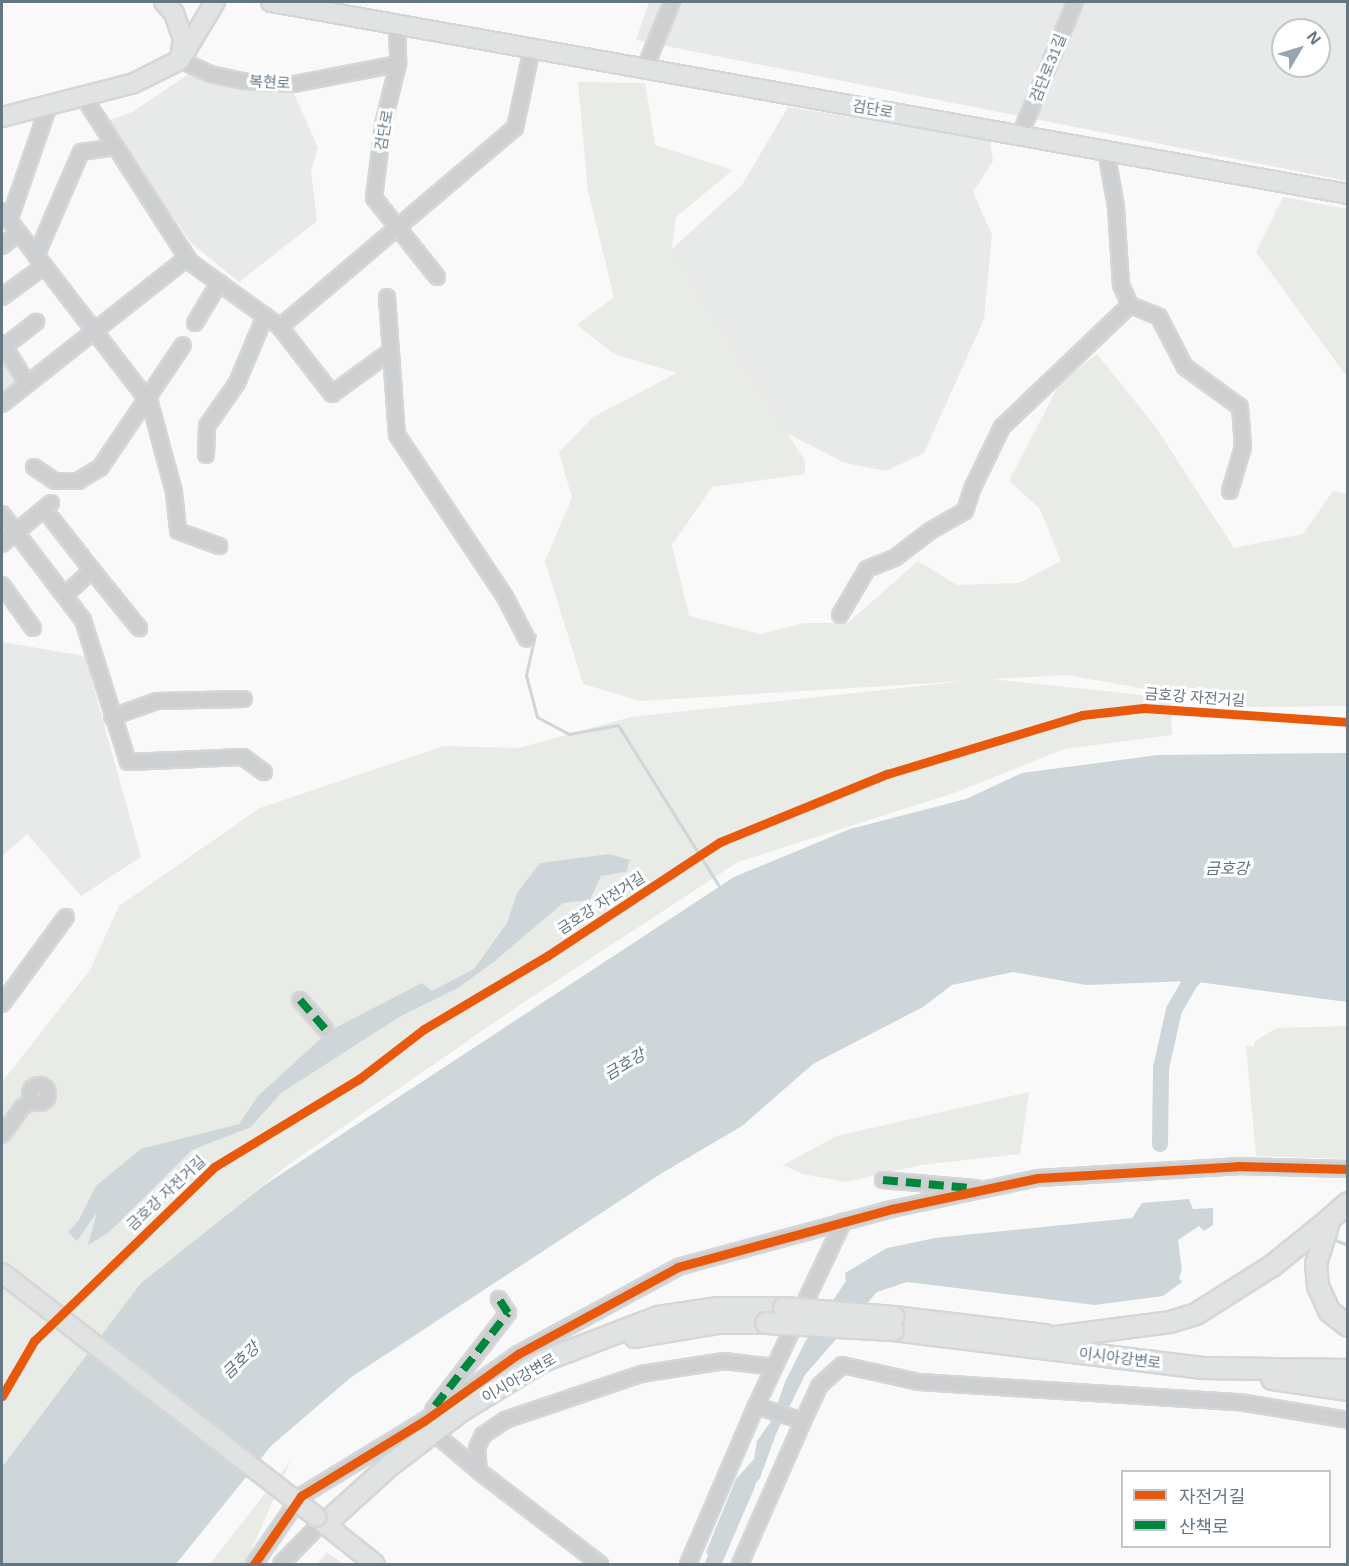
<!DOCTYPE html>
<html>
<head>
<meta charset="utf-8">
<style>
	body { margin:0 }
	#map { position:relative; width:1349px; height:1566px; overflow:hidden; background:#f9f9f9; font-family:Arial,"Noto Sans KR",sans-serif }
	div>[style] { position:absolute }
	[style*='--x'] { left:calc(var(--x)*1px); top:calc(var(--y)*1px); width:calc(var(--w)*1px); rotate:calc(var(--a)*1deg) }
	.built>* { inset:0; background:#e8e9e9 }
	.green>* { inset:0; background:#e8ebe6 }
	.water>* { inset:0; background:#ced6d9 }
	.stream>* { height:3px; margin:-1.5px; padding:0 1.5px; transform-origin:1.5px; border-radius:1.5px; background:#ced6d9 }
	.river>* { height:16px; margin:-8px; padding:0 8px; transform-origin:8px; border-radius:8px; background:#ced6d9 }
	.roads { filter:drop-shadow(2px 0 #d5d6d7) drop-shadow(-2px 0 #d5d6d7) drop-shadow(0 2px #d5d6d7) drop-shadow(0 -2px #d5d6d7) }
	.minor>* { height:14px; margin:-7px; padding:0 7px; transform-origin:7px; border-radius:7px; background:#cecfd0 }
	.minor>.ring { margin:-7px; padding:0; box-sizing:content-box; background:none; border:14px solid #cecfd0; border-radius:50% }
	.major>* { height:18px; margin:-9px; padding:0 9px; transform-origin:9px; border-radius:9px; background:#e1e2e2 }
	.highway>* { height:20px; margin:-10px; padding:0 10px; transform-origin:10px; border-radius:10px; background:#e1e2e2 }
	.bridges { filter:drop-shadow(2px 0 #d5d6d7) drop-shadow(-2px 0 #d5d6d7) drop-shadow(0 2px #d5d6d7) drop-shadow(0 -2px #d5d6d7) }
	.major-bridge>* { height:18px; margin:-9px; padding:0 9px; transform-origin:9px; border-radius:9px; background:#e1e2e2 }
	.highway-bridge>* { height:20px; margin:-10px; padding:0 10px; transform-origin:10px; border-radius:10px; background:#e1e2e2 }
	.quiet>* { height:8px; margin-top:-4px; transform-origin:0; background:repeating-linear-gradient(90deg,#00873e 0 15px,transparent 0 23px) }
	.cycleway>* { height:9px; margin:-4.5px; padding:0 4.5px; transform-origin:4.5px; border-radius:4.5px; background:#e8590c }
	span { translate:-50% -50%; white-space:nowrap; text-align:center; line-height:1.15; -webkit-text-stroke:6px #fff; paint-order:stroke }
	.street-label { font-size:15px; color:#657683 }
	.water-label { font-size:16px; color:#60757c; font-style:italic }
	.frame { position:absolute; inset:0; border:3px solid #657683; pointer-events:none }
	.legend { position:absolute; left:1121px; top:1470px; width:210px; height:78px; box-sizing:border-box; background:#fff; border:2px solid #c1c8cd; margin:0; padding:8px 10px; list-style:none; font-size:18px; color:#657683 }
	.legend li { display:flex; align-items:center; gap:12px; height:30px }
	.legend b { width:30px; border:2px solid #c1c8cd }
	.north { position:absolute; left:1271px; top:18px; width:60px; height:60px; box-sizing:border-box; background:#fff; border:2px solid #c1c8cd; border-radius:50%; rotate:52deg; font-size:16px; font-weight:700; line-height:24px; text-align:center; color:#657683 }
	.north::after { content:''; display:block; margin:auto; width:21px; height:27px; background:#99a4ac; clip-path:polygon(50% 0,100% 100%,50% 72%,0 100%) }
</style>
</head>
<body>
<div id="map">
	<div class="built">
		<i style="clip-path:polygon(evenodd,649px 2px,1347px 2px,1347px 181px,636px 40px,649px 2px,1283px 30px,1319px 30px,1319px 66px,1283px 66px,1283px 30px)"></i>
		<i style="clip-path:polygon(190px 73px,292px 89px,318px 148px,311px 170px,317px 221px,239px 282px,191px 243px,107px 121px,132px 112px)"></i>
		<i style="clip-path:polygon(788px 107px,990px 139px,993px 161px,973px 192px,992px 235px,984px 319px,924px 453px,886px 471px,845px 463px,771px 425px,672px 249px,742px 185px)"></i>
		<i style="clip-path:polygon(2px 353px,21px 385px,2px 400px)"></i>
		<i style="clip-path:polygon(2px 642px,85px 656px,141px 857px,81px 896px,27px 834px,2px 856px)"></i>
		<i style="clip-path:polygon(327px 1552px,343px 1564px,317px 1564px)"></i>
	</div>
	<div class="green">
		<i style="clip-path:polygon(578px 82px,645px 83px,655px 145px,733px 170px,676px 217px,672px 249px,805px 461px,805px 474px,712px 487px,672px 545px,689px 616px,760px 634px,804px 623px,848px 623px,918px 561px,957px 585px,1019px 583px,1061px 561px,1040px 509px,1009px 481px,1061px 381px,1097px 354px,1155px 426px,1234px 548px,1303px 534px,1333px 491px,1347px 494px,1347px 706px,1248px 707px,1067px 675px,991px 679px,1171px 698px,1172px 735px,1064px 749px,954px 793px,738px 862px,521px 1004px,288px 1165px,141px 1283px,2px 1482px,2px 1082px,90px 970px,119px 906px,260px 808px,444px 746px,519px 748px,631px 717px,967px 681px,640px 701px,583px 684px,545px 561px,572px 498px,559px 452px,593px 417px,677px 373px,614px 354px,577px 325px,614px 297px,588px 191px)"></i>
		<i style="clip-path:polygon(1283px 197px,1347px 209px,1347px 377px,1256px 252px)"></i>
		<i style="clip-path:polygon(1347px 1026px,1347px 1159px,1256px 1156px,1246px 1046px,1254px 1046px,1255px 1041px,1277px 1028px)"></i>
		<i style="clip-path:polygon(1029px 1092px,1020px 1154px,921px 1165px,846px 1182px,803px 1174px,783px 1165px,837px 1136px)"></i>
		<i style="clip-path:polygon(291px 1460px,245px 1564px,210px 1564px)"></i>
	</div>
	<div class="water">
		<i style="clip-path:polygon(1347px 753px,1347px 1002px,1191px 981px,1086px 985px,1013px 972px,952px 985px,923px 1007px,813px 1064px,742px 1126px,662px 1173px,350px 1378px,271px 1446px,176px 1564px,2px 1564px,2px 1467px,141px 1283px,263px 1186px,734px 877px,850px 829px,966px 799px,1022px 773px,1158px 755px)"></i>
		<i style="clip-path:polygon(609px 854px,630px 860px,626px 872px,601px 876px,590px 900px,563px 903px,495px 961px,458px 988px,399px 1017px,281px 1093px,251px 1127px,192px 1150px,108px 1233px,88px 1245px,97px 1212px,77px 1241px,68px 1232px,79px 1220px,96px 1186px,141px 1149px,239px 1124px,258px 1096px,329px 1031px,422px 983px,432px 991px,474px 969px,507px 923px,517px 893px,540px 863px)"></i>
		<i style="clip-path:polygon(1189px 1199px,1193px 1209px,1213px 1208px,1213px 1225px,1204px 1231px,1199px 1226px,1178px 1240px,1182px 1270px,1179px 1278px,1182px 1282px,1163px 1296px,1095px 1305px,907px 1282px,877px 1292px,805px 1375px,776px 1434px,760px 1478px,738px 1506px,711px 1559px,706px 1552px,736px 1479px,754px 1459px,757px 1441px,772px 1420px,785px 1382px,805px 1342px,846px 1281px,845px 1273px,887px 1248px,935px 1238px,1132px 1218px,1142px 1203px)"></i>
	</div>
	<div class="stream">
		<i style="--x:535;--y:635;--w:41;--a:102.7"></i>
		<i style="--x:526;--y:675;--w:43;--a:75.3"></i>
		<i style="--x:537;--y:717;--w:36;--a:28"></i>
		<i style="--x:569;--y:734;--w:50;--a:-10.4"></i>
		<i style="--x:618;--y:725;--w:194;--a:57.9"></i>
		<i style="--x:1333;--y:1239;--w:16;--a:22"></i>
	</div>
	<div class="river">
		<i style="--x:1160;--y:1144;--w:76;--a:-89.2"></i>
		<i style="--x:1161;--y:1068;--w:59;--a:-77.4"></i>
		<i style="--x:1174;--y:1010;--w:34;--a:-60"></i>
		<i style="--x:1191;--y:981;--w:22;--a:-43"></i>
		<i style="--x:713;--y:1564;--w:86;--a:-66.7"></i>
	</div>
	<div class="roads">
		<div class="minor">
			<i style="--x:397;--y:26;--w:38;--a:88"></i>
			<i style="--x:398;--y:64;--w:63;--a:103.8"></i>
			<i style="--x:383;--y:125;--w:74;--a:97"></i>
			<i style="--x:374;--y:198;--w:101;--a:51.4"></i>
			<i style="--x:180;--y:60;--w:33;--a:25"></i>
			<i style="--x:210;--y:74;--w:35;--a:12"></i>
			<i style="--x:244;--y:81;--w:50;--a:3.4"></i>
			<i style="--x:294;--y:84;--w:106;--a:-10.9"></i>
			<i style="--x:645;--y:68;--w:71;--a:-67.8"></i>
			<i style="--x:83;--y:96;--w:197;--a:57.2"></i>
			<i style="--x:190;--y:262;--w:111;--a:35.8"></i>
			<i style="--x:280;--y:327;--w:85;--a:52.2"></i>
			<i style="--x:332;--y:394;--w:73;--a:-36.1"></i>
			<i style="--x:1020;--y:135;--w:144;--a:-67.5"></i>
			<i style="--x:2;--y:211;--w:242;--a:52.4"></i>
			<i style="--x:150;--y:403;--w:92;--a:74.9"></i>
			<i style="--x:174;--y:492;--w:39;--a:84"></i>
			<i style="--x:178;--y:531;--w:44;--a:20.1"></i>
			<i style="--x:9;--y:221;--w:123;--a:-71"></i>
			<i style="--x:2;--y:246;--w:21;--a:-39"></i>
			<i style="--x:36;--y:256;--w:113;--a:-66.6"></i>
			<i style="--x:81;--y:152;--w:35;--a:-8"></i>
			<i style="--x:2;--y:297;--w:52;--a:-36.4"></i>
			<i style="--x:387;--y:297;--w:138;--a:85.9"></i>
			<i style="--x:397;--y:435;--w:195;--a:56.3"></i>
			<i style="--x:505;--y:597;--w:47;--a:62.4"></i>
			<i style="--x:1130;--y:305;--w:31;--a:22"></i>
			<i style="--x:1159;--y:317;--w:56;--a:62.5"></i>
			<i style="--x:1185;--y:367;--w:68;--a:36"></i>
			<i style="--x:1240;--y:407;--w:40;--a:85.7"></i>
			<i style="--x:1243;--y:447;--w:46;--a:106.5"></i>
			<i style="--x:195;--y:323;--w:47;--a:-59"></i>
			<i style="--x:280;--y:327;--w:308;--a:-40.3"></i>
			<i style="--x:515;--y:128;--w:82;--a:-78"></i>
			<i style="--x:2;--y:343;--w:47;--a:58"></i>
			<i style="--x:4;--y:347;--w:41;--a:-38"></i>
			<i style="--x:2;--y:404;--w:236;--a:-38.3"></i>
			<i style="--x:206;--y:455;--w:29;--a:-88"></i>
			<i style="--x:207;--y:426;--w:52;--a:-55.1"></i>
			<i style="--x:237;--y:383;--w:73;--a:-67.3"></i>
			<i style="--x:34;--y:467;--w:25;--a:34"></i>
			<i style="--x:55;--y:481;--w:23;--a:0"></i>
			<i style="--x:78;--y:481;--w:26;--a:-31"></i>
			<i style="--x:100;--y:468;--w:148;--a:-56"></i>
			<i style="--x:2;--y:514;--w:133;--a:52.6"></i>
			<i style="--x:83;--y:620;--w:149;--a:72.4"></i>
			<i style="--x:128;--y:762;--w:115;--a:-2.5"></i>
			<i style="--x:243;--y:757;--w:26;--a:36"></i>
			<i style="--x:52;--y:519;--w:65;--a:51.9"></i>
			<i style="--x:92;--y:570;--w:37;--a:137"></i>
			<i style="--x:2;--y:544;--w:64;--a:-39.9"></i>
			<i style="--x:92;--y:570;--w:75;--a:51"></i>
			<i style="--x:2;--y:585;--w:53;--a:54.2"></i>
			<i style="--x:840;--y:615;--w:53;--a:-59.6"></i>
			<i style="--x:867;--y:569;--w:31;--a:-22"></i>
			<i style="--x:896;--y:557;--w:43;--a:-37.4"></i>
			<i style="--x:930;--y:531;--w:40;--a:-29.7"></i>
			<i style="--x:965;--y:511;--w:25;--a:-72"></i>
			<i style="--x:973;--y:487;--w:67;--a:-64.2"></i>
			<i style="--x:1002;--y:427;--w:177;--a:-43.6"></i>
			<i style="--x:1130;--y:305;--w:22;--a:-114"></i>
			<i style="--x:1121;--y:285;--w:78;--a:-93.7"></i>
			<i style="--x:1116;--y:207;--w:58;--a:-100"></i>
			<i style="--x:112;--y:717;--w:48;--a:-19.6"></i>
			<i style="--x:157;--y:701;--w:87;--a:-1.3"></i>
			<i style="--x:300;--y:1000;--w:38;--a:49"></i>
			<i style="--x:2;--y:1004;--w:108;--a:-53.7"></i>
			<i class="ring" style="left:30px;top:1085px;width:4px;height:4px"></i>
			<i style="--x:2;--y:1135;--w:34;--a:-54"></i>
			<i style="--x:22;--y:1107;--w:13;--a:-29"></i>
			<i style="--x:883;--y:1180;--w:94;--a:4.9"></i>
			<i style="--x:756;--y:1406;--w:204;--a:-64.7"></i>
			<i style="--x:433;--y:1410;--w:123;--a:-52.3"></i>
			<i style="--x:508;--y:1313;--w:17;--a:-123"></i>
			<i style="--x:440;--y:1438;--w:51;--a:40.2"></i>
			<i style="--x:254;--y:1564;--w:83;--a:-55.3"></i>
			<i style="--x:301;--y:1496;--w:144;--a:-31.4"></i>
			<i style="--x:424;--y:1421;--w:115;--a:-35.5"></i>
			<i style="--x:518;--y:1354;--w:182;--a:-28.5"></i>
			<i style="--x:678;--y:1267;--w:222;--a:-15.2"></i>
			<i style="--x:892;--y:1209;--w:149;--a:-12"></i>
			<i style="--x:1038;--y:1178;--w:200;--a:-3.4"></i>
			<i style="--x:1238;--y:1166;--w:110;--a:1.6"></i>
			<i style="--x:281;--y:1564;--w:59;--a:-45.7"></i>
			<i style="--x:600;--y:1564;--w:153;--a:-142.5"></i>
			<i style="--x:479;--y:1471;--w:23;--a:-95"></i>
			<i style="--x:477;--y:1448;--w:14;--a:-65"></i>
			<i style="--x:483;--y:1435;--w:27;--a:-34"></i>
			<i style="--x:505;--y:1420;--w:144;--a:-18.7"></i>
			<i style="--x:641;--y:1374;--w:84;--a:-8.9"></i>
			<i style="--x:724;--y:1361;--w:50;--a:6.8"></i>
			<i style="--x:688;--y:1564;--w:172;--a:-66.7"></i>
			<i style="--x:756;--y:1406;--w:49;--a:17.7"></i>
			<i style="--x:803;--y:1421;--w:38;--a:-65"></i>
			<i style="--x:819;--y:1386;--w:31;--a:-42"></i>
			<i style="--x:842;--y:1365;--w:79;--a:12.4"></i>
			<i style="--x:919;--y:1382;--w:321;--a:3.6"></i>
			<i style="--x:1239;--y:1402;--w:110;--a:9.4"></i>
			<i style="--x:740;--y:1564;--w:156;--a:-66.2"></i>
		</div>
		<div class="major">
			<i style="--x:164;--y:2;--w:15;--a:48"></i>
			<i style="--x:174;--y:13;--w:28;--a:71"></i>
			<i style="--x:183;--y:39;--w:18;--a:99"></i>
			<i style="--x:271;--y:2;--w:1094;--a:10.11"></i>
			<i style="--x:2;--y:117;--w:136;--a:-14.4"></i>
			<i style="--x:134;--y:83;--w:51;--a:-26.6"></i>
			<i style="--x:180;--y:60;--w:68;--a:-58.9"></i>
			<i style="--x:316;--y:1517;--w:75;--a:38.5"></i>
		</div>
		<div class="highway">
			<i style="--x:1330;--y:1219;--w:24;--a:-42"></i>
			<i style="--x:894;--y:1317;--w:153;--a:6.8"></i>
			<i style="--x:893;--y:1330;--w:310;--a:7"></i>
			<i style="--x:1201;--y:1368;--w:147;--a:0.8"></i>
			<i style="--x:635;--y:1337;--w:85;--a:-9.5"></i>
			<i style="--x:719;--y:1323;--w:47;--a:0"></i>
			<i style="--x:1055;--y:1337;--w:116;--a:-7.4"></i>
			<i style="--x:1170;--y:1322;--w:27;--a:-17"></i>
			<i style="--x:1196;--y:1314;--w:90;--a:-32.3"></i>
			<i style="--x:1272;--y:1266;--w:75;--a:-39"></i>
			<i style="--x:1330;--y:1219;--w:47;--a:107.3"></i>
			<i style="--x:1316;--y:1264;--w:22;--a:85"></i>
			<i style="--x:1318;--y:1286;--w:27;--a:66"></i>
			<i style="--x:1329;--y:1311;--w:24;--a:38"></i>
			<i style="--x:1272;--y:1379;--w:77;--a:8.2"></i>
			<i style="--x:325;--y:1524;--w:86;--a:-42.2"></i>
			<i style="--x:389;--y:1466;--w:91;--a:-37.4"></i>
			<i style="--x:461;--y:1411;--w:96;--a:-31.4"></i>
			<i style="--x:543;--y:1361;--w:123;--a:-20.9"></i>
			<i style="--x:658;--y:1317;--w:61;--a:-8.5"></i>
			<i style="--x:718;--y:1308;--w:66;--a:0"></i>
		</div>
	</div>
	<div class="bridges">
		<div class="major-bridge">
			<i style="--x:2;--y:1273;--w:398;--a:37.8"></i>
		</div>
		<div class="highway-bridge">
			<i style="--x:784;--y:1308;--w:110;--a:4.7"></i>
			<i style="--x:766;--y:1323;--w:127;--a:3.2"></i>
		</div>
	</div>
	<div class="quiet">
		<i style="--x:300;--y:1000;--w:38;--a:49"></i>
		<i style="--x:883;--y:1180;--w:87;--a:5.3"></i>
		<i style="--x:435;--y:1406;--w:118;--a:-51.9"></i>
		<i style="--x:508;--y:1313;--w:17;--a:-123"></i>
	</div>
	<div class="cycleway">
		<i style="--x:2;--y:1396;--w:64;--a:-59.8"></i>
		<i style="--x:34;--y:1341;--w:250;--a:-44"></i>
		<i style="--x:214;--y:1167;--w:170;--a:-31.3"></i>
		<i style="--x:359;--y:1079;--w:82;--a:-37.6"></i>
		<i style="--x:424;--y:1029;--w:143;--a:-30.7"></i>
		<i style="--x:547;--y:956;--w:207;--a:-33.4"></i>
		<i style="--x:720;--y:842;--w:180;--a:-22.2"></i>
		<i style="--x:887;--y:774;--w:204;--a:-16.8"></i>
		<i style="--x:1082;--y:715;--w:62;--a:-6.4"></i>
		<i style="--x:1144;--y:708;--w:204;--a:3.9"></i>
		<i style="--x:254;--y:1564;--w:83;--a:-55.3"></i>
		<i style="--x:301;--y:1496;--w:144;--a:-31.4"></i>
		<i style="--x:424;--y:1421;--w:115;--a:-35.5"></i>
		<i style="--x:518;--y:1354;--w:182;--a:-28.5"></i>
		<i style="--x:678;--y:1267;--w:222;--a:-15.2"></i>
		<i style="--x:892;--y:1209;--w:149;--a:-12"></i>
		<i style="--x:1038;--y:1178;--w:200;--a:-3.4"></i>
		<i style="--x:1238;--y:1166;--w:110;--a:1.6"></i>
	</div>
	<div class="street-label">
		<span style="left:1048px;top:68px;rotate:-68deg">검단로31길</span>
		<span style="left:270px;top:82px;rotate:3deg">복현로</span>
		<span style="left:873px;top:109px;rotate:10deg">검단로</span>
		<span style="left:384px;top:130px;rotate:-80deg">검단로</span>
		<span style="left:1195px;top:697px;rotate:4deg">금호강 자전거길</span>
		<span style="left:601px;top:903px;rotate:-33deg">금호강 자전거길</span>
		<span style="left:166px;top:1193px;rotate:-43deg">금호강 자전거길</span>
		<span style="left:1120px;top:1358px;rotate:7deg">이시아강변로</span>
		<span style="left:519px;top:1378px;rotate:-30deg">이시아강변로</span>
	</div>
	<div class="water-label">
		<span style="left:1227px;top:869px">금호강</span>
		<span style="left:625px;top:1065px;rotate:-31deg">금호강</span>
		<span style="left:241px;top:1361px;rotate:-44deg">금호강</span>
	</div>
	<div class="frame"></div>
	<ul class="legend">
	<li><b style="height:8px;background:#e8590c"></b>자전거길</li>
	<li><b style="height:8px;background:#00873e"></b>산책로</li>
	</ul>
	<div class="north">N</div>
</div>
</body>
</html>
